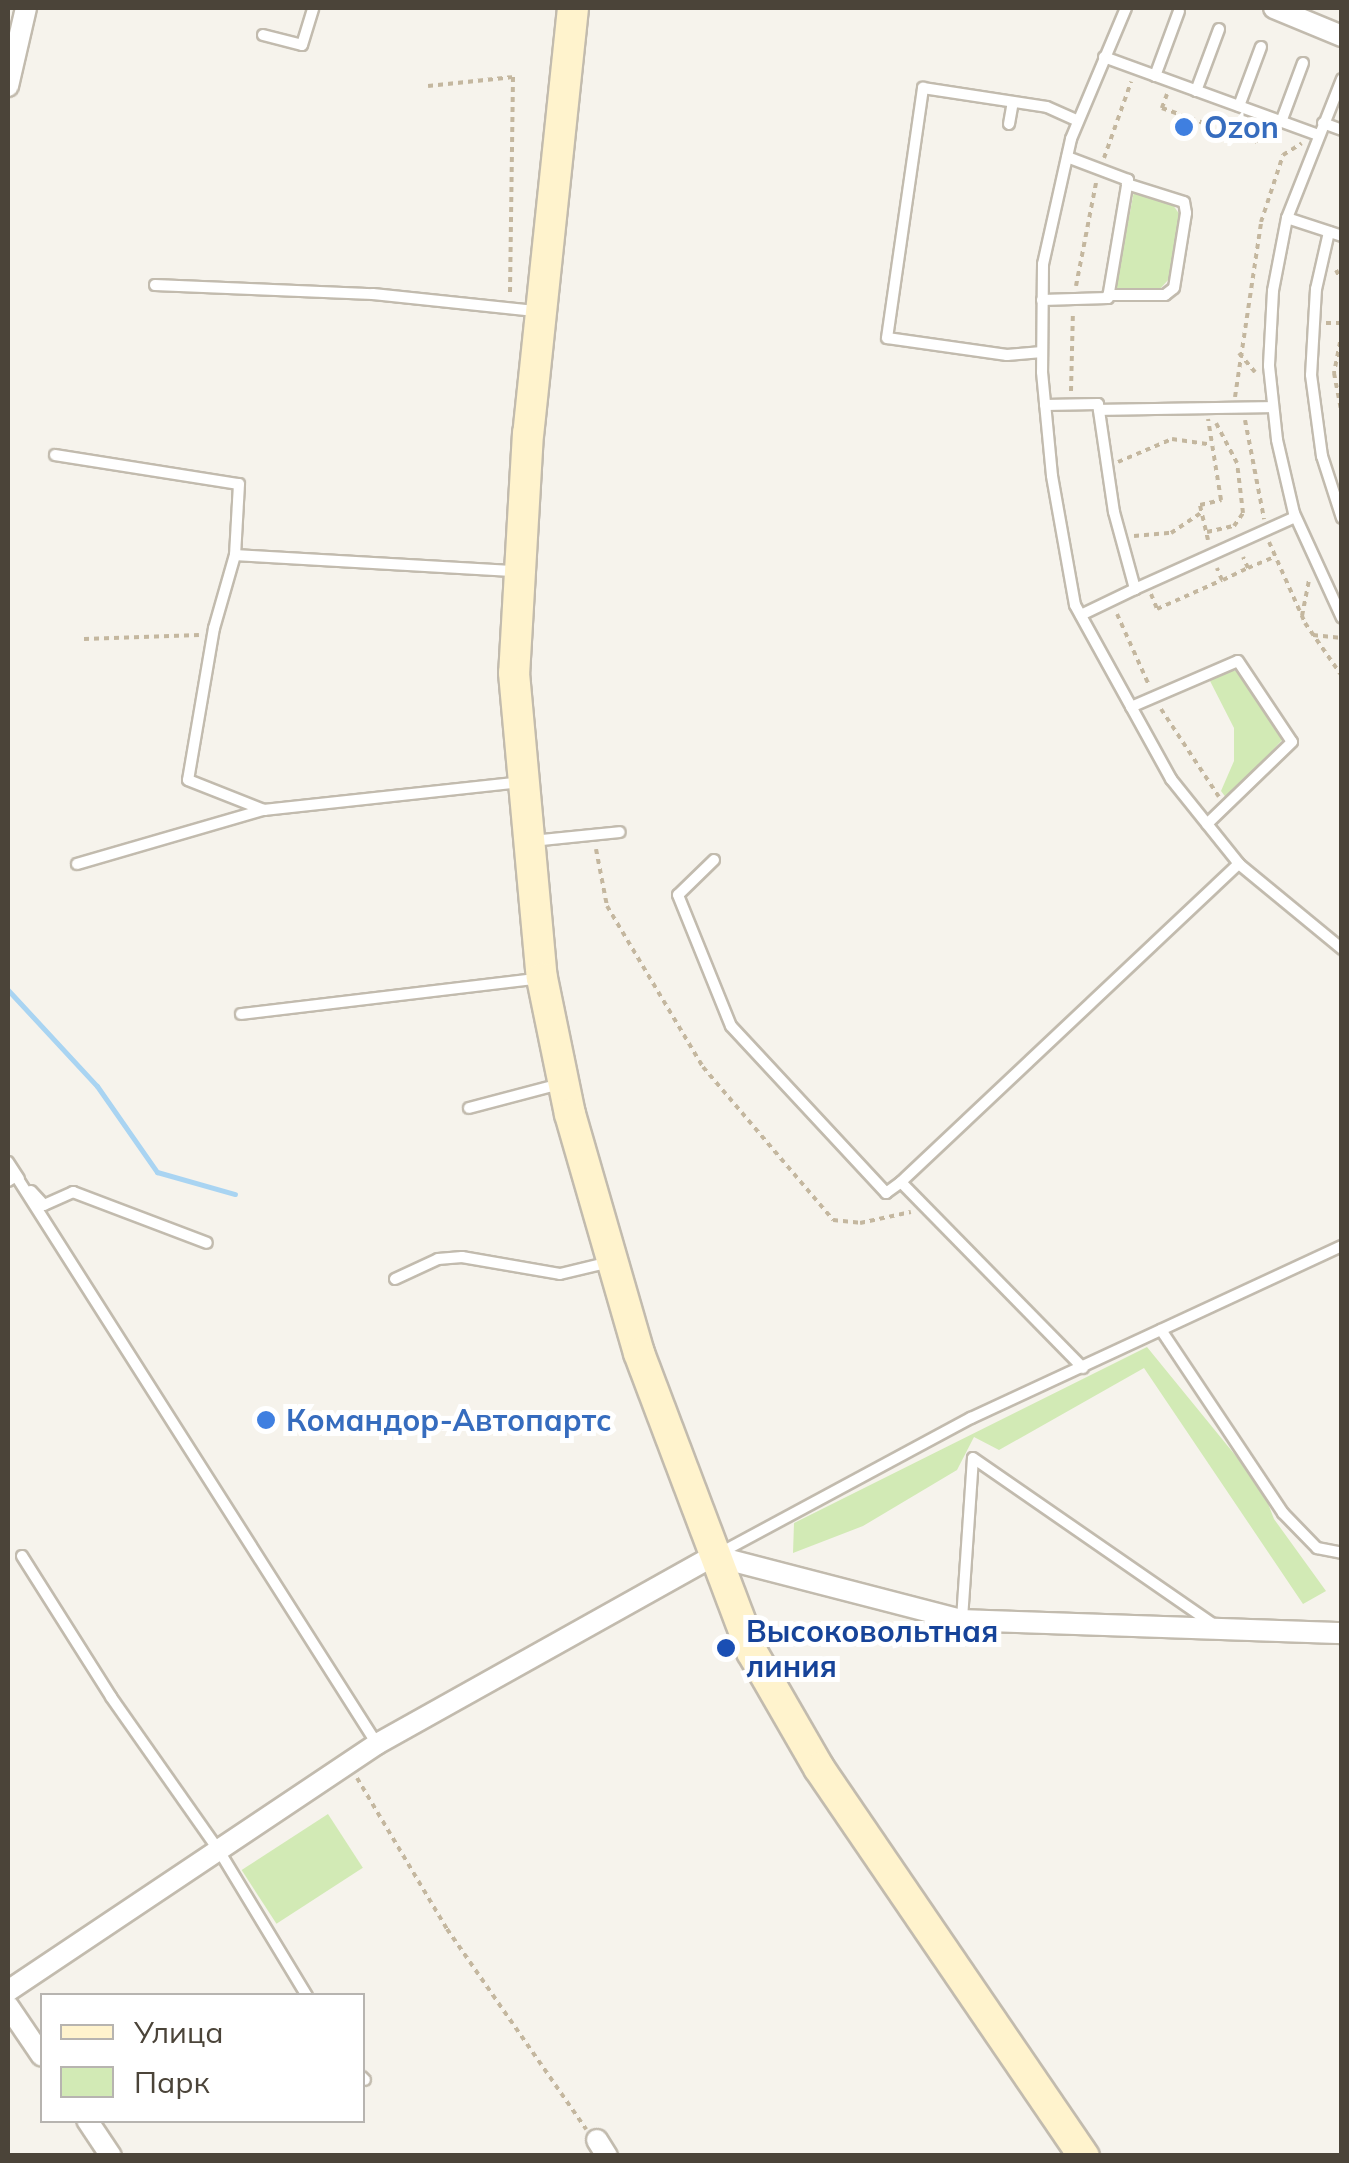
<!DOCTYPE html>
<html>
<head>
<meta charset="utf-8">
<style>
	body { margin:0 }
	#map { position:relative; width:1349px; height:2163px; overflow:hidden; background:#f6f3ec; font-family:Mulish,sans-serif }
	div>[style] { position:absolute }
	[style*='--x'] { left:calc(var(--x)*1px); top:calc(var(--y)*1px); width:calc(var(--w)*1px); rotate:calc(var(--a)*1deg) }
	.green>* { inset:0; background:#d2eab5; transform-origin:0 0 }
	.stream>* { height:5px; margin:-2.5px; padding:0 2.5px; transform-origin:2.5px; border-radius:2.5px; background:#a9d4f2 }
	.path>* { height:4px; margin-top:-2px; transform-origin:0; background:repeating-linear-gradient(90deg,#c4b79f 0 5px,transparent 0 10px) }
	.roads { filter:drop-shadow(2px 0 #c2bbae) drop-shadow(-2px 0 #c2bbae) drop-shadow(0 2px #c2bbae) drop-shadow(0 -2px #c2bbae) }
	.service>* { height:10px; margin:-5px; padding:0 5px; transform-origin:5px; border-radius:5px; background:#fff }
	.minor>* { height:20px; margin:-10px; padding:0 10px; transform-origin:10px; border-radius:10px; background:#fff }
	.secondary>* { height:30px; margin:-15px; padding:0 15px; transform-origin:15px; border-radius:15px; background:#fff3cd }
	.dots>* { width:28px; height:28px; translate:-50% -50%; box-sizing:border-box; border:5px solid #fff; border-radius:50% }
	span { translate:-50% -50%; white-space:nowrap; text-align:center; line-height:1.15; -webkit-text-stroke:10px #fff; paint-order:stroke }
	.shop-label { font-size:30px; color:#366cbe; font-weight:700 }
	.left { translate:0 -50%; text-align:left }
	.transit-label { font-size:30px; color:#164399; font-weight:700 }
	.frame { position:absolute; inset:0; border:10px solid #4b4439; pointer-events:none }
	.legend { position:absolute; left:40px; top:1993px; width:325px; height:130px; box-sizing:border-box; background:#fff; border:2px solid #b7b4b0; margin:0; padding:12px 18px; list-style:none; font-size:30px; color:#4b4439 }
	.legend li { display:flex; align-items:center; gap:20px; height:50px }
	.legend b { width:50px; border:2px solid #b7b4b0 }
</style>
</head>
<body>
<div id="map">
	<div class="green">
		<i style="clip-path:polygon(1134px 191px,1173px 205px,1180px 215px,1169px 279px,1159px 290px,1115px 290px)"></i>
		<i style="clip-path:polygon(1229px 671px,1239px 671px,1283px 739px,1227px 799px,1221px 791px,1234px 761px,1234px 728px,1209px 679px)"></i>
		<i style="clip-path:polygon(1147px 1347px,1262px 1488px,1274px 1519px,1326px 1591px,1303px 1604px,1144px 1368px,999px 1450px,974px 1437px,957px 1470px,863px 1526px,793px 1553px,794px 1523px)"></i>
		<i style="left:328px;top:1814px;width:64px;height:103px;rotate:57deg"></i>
	</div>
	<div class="stream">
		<i style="--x:8;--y:990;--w:131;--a:47.2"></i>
		<i style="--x:97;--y:1086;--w:105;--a:55.1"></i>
		<i style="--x:157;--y:1172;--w:81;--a:15.8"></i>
	</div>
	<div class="path">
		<i style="--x:428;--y:86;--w:85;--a:-6"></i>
		<i style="--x:513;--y:77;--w:219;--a:90.8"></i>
		<i style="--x:1167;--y:94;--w:15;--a:110"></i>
		<i style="--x:1162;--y:108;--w:100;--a:19.9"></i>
		<i style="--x:1256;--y:142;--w:15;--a:-67"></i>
		<i style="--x:1104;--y:158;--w:81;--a:-70.4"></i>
		<i style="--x:1336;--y:270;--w:13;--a:63"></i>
		<i style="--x:1076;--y:286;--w:105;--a:-79"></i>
		<i style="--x:1326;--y:323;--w:16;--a:0"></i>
		<i style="--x:1342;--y:332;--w:42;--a:101"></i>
		<i style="--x:1334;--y:373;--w:43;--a:79.2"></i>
		<i style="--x:1239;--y:353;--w:25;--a:50"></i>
		<i style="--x:1071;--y:391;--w:80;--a:-88.6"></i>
		<i style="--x:1235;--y:397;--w:177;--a:-81.5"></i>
		<i style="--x:1261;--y:222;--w:71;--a:-71.8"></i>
		<i style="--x:1283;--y:155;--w:22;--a:-32"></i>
		<i style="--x:1245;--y:420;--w:101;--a:79.1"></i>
		<i style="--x:1118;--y:462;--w:59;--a:-23.1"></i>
		<i style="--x:1172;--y:439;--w:37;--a:8"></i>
		<i style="--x:1207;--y:532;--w:28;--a:-13"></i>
		<i style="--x:1234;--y:526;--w:16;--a:-55"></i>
		<i style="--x:1243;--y:513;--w:50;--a:-96.8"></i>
		<i style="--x:1237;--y:463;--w:45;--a:-117.7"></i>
		<i style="--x:1134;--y:536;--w:37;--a:-5"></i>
		<i style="--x:1171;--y:533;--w:37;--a:-34"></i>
		<i style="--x:1208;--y:540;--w:36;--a:-103"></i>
		<i style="--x:1200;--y:505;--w:22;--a:-13"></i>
		<i style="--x:1221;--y:500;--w:82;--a:-99.1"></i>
		<i style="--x:1269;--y:542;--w:89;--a:66"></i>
		<i style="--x:1305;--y:623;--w:65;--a:55.1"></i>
		<i style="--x:1248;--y:568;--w:30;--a:-23"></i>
		<i style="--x:1223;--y:580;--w:28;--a:-26"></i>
		<i style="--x:1248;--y:568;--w:12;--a:-114"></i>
		<i style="--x:1151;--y:594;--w:16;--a:68"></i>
		<i style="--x:1157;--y:609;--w:71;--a:-24"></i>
		<i style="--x:1222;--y:580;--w:13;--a:-113"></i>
		<i style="--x:1117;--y:614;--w:76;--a:65.8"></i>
		<i style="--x:1302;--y:616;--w:36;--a:-79"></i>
		<i style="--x:1313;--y:635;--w:29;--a:6"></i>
		<i style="--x:84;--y:639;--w:115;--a:-2"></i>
		<i style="--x:1161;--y:709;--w:105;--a:56.6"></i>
		<i style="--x:596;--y:849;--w:58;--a:79.1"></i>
		<i style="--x:607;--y:906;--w:187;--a:59.2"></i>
		<i style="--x:703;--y:1067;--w:201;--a:49.6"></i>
		<i style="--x:833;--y:1220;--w:27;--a:6"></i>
		<i style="--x:860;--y:1223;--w:52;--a:-12.2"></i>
		<i style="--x:357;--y:1778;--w:176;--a:59.2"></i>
		<i style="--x:447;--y:1929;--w:244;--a:55.2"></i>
	</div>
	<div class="roads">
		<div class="service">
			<i style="--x:1126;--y:8;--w:142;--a:112.8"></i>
			<i style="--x:1071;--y:139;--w:128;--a:102.6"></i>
			<i style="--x:1043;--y:264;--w:108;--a:90.5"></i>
			<i style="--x:1042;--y:372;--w:104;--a:84.5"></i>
			<i style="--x:1052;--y:476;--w:131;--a:79.9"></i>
			<i style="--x:1075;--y:605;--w:199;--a:61.1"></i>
			<i style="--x:1171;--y:779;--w:109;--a:51.3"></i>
			<i style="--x:263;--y:35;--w:40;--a:14.4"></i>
			<i style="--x:302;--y:45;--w:39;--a:-73"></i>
			<i style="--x:1104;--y:57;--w:228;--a:20"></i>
			<i style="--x:1155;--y:76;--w:69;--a:-69.7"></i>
			<i style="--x:1342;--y:79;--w:149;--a:111.6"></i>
			<i style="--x:1287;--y:218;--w:74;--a:100.9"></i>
			<i style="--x:1273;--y:291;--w:75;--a:93.1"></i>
			<i style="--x:1269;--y:366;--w:74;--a:83.8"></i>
			<i style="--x:1277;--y:440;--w:75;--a:76.9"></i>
			<i style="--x:1294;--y:513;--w:115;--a:65.4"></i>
			<i style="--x:1196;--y:91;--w:66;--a:-69.6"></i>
			<i style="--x:1239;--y:106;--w:63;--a:-69.6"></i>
			<i style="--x:1281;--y:122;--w:63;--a:-69.6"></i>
			<i style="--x:1323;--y:123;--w:20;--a:20"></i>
			<i style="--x:1009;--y:124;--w:22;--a:-80"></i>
			<i style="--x:1287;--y:218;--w:58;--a:18.1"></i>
			<i style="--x:1329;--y:232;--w:58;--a:102.8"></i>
			<i style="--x:1316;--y:289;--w:86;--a:93.3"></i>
			<i style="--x:1311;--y:375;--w:82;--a:82.3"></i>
			<i style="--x:1322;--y:456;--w:65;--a:72.1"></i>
			<i style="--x:155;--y:285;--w:218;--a:2.4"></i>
			<i style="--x:373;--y:294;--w:163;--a:6"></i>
			<i style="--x:1108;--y:295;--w:57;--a:0"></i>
			<i style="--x:1165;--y:295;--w:11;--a:-38"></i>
			<i style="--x:1174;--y:288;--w:76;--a:-80.9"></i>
			<i style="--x:1186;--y:213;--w:11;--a:-100"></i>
			<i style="--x:1184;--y:202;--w:60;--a:-162.5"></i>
			<i style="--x:1042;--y:300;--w:66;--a:-1.7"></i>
			<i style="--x:1108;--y:298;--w:120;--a:-80.4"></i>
			<i style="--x:1128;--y:180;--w:65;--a:-159.3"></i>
			<i style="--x:1042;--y:352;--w:35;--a:175"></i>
			<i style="--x:1007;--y:355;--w:121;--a:-171.9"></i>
			<i style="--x:887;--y:338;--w:253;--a:-81.8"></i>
			<i style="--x:923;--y:88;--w:125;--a:8.7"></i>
			<i style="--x:1047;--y:107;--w:34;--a:24"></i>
			<i style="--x:1045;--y:405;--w:53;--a:-1.1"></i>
			<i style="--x:1098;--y:404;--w:109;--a:81.6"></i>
			<i style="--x:1114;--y:512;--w:80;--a:74.7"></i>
			<i style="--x:1135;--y:589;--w:60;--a:154.3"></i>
			<i style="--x:1099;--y:410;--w:173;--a:-1"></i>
			<i style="--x:55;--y:455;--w:186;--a:9"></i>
			<i style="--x:239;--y:484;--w:71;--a:93.2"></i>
			<i style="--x:235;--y:555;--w:281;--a:3.3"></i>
			<i style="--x:235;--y:555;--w:76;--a:106"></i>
			<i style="--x:214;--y:628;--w:154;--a:99.7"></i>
			<i style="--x:188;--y:780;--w:82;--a:21.5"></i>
			<i style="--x:264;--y:810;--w:258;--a:-6.2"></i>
			<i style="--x:1135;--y:589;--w:175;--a:-24.2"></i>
			<i style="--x:1131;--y:707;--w:116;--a:-23.3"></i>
			<i style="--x:1238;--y:661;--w:97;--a:56.3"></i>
			<i style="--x:1292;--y:742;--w:118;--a:136"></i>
			<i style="--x:532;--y:841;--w:88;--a:-5.8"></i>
			<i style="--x:714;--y:860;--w:50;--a:135.8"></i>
			<i style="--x:678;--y:895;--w:141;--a:68"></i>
			<i style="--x:731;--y:1026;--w:228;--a:47.1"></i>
			<i style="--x:886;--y:1193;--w:19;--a:-36"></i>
			<i style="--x:77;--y:864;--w:194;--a:-16.2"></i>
			<i style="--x:241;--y:1014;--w:302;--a:-6.8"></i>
			<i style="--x:469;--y:1108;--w:94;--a:-14.8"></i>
			<i style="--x:8;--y:1162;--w:20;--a:57"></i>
			<i style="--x:8;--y:1181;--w:9;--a:-32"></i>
			<i style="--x:16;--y:1176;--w:673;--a:57.56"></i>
			<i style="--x:31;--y:1191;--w:19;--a:47"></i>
			<i style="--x:44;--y:1205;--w:32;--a:-24"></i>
			<i style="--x:73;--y:1192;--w:143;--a:20.8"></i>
			<i style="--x:395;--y:1279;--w:47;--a:-24.9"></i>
			<i style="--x:438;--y:1259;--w:24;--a:-5"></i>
			<i style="--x:462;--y:1257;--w:99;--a:9.8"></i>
			<i style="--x:560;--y:1274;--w:51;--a:-13.5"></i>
			<i style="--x:1161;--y:1330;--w:220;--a:56.3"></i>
			<i style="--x:1283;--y:1513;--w:49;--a:45.8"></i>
			<i style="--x:1317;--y:1548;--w:25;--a:11"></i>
			<i style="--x:1083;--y:1368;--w:260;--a:-134.4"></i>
			<i style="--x:901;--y:1182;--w:464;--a:-43.3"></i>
			<i style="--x:1239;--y:864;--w:134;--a:39.5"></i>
			<i style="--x:720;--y:1553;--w:285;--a:-28.3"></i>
			<i style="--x:971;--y:1418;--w:409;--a:-24.9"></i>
			<i style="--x:22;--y:1556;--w:167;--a:57.7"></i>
			<i style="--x:111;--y:1697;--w:186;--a:54.9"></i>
			<i style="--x:218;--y:1849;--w:172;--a:58.8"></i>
			<i style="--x:962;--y:1619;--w:161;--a:-86.1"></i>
			<i style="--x:973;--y:1458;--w:295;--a:34.7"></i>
			<i style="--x:362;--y:2077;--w:4;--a:45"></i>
		</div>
		<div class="minor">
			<i style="--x:1274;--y:8;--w:74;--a:22.4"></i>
			<i style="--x:8;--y:86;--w:80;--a:-77"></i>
			<i style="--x:8;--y:1991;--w:444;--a:-33.8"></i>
			<i style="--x:377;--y:1744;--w:386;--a:-29.2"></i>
			<i style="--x:714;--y:1556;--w:256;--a:14.5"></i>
			<i style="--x:962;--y:1620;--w:380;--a:2"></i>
			<i style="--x:8;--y:2006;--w:60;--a:55.8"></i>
			<i style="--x:87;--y:2120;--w:43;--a:56.3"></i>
			<i style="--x:597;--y:2140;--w:19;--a:58"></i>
		</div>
		<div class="secondary">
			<i style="--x:573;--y:8;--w:427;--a:96"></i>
			<i style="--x:528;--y:433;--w:240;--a:93.3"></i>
			<i style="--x:514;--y:673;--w:306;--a:84.8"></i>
			<i style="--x:542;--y:978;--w:139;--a:78.4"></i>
			<i style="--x:570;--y:1114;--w:249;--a:73.9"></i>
			<i style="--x:639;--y:1353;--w:320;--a:69.3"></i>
			<i style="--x:752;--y:1652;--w:134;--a:60"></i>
			<i style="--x:819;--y:1768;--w:470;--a:55.7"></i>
		</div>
	</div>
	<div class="dots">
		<i style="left:1184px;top:127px;background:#3f7fe0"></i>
		<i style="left:266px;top:1420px;background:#3f7fe0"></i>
		<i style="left:726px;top:1648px;background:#1a4fb4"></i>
	</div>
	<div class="shop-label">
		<span class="left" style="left:1204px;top:127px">Ozon</span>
		<span class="left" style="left:286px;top:1420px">Командор-Автопартс</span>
	</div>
	<div class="transit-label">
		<span class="left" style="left:746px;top:1648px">Высоковольтная<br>линия</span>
	</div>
	<div class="frame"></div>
	<ul class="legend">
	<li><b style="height:12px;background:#fff3cd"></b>Улица</li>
	<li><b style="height:28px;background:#d2eab5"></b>Парк</li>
	</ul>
</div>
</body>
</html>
